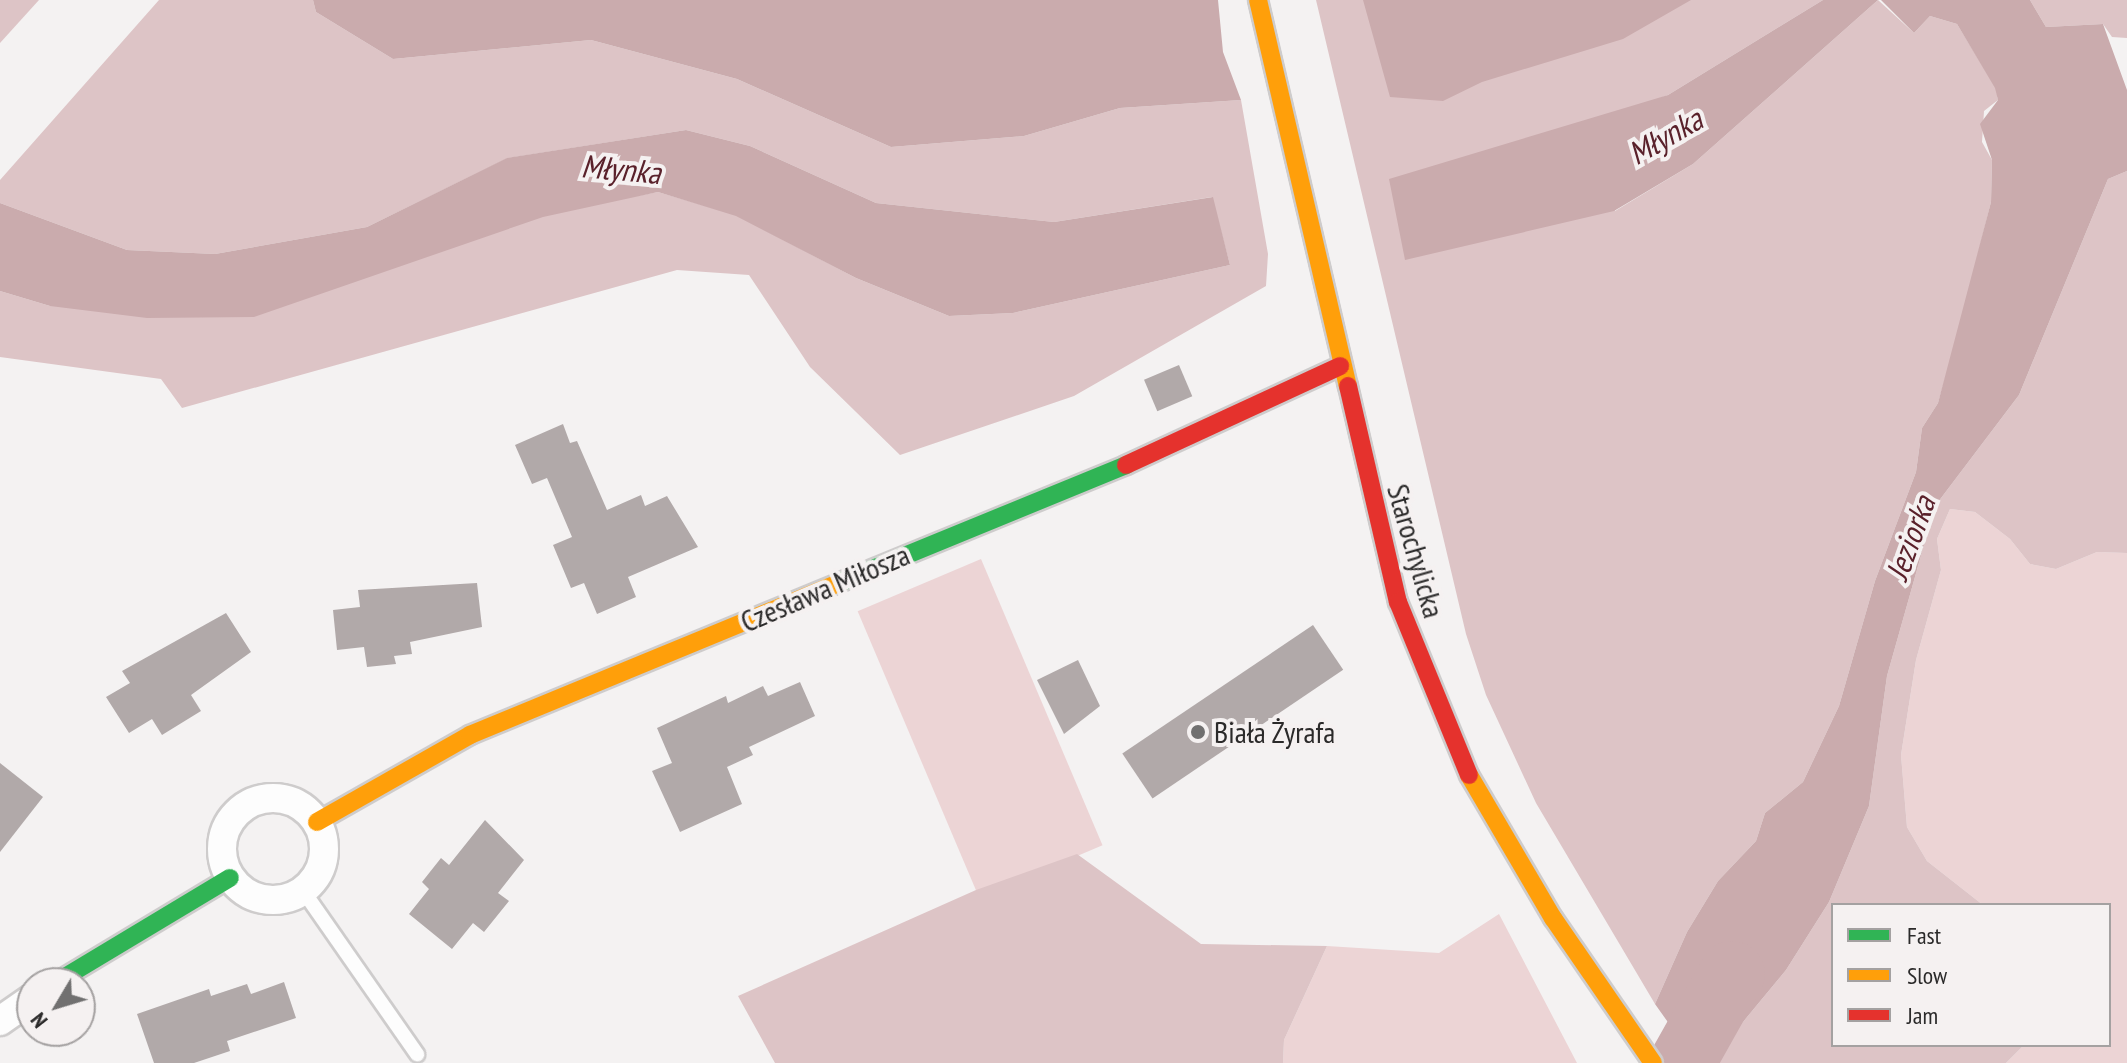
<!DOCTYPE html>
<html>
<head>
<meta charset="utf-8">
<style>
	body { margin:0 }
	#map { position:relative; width:2127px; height:1063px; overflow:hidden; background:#f4f2f2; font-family:"PT Sans Narrow",sans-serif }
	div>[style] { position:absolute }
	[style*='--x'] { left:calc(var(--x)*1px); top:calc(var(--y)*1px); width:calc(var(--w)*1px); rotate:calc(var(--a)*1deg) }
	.green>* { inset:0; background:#ecd4d5; transform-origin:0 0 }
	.forest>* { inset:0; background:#ddc4c6 }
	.water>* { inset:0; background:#caabad }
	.river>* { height:66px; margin:-33px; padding:0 33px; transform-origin:33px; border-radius:33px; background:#caabad }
	.building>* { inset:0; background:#b1a9a9; transform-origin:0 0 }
	.roads { filter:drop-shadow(2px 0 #cecccc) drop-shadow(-2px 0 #cecccc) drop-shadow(0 2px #cecccc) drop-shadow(0 -2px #cecccc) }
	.lane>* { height:14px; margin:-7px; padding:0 7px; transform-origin:7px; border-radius:7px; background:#fdfdfd }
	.street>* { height:28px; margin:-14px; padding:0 14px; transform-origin:14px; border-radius:14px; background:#fdfdfd }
	.street>.ring { margin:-14px; padding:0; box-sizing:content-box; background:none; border:28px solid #fdfdfd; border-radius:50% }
	.fast>* { height:18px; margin:-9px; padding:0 9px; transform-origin:9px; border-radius:9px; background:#30b455 }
	.slow>* { height:18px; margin:-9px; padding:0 9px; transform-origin:9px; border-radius:9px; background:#ff9f0a }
	.jam>* { height:18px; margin:-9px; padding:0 9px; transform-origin:9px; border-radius:9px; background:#e5322d }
	.dots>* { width:22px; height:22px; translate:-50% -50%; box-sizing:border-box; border:4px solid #f5f1f1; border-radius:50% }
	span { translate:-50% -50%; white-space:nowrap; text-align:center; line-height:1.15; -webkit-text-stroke:8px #f5f1f1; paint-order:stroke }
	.street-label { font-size:30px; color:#2b2a2a }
	.poi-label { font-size:30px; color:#2b2a2a }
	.left { translate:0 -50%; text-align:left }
	.water-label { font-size:32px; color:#5a212b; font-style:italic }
	.legend { position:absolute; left:1831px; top:903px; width:280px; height:144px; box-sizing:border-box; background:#f5f1f1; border:2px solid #a4a1a1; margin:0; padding:10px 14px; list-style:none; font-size:24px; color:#2b2a2a }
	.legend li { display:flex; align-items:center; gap:16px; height:40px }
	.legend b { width:40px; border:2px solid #a4a1a1 }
	.north { position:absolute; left:16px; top:967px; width:80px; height:80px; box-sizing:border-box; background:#f5f1f1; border:2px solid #a4a1a1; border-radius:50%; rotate:232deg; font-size:22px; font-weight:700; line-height:32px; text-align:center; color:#2b2a2a }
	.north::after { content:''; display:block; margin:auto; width:28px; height:36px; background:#717070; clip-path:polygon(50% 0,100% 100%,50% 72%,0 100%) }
</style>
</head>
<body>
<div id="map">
	<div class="green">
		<i style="clip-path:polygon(1950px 509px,1975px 512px,2010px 539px,2030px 564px,2056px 569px,2097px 552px,2127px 553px,2127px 1063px,2006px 1063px,2024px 1045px,2109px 1045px,2109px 905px,1983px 905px,1927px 861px,1907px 827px,1901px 755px,1916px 660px,1941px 570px,1937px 539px)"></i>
		<i style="left:981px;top:559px;width:311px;height:134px;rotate:67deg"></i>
		<i style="clip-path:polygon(1499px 914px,1577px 1063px,1283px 1063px,1284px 1040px,1327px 946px,1439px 953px)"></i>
	</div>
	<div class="forest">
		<i style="clip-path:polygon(0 0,39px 0,0 43px)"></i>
		<i style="clip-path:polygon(159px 0,313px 0,316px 12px,393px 59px,591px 40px,737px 79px,891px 147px,1024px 136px,1120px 108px,1241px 100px,1268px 254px,1266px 286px,1074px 396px,900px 455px,810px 367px,749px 275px,677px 270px,182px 408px,161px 379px,0 357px,0 291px,50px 306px,658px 192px,736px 215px,856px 278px,949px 316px,1013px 313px,1230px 265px,1212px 197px,1054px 222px,876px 203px,750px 146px,686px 130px,508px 158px,367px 227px,215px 254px,127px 250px,0 203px,0 180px)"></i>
		<i style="clip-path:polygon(1316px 0,1823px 0,1668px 95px,1612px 117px,1615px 211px,1693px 164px,1878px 0,1914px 33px,1930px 16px,1957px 24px,1996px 88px,1998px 100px,1984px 111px,1982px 142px,1992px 160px,1991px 202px,1957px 337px,1938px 403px,1922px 428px,1916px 472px,1875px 581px,1839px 706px,1803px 782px,1765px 813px,1756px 841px,1718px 881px,1687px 932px,1655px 1004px,1536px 803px,1486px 695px,1466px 634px)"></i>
		<i style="clip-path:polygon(2030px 0,2127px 0,2127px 38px,2112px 37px,2103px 24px,2046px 27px)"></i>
		<i style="clip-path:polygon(2127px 171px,2127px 553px,2097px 552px,2056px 569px,2030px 564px,2010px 539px,1975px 512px,1950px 509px,1937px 539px,1941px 570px,1916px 660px,1901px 755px,1907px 827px,1927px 861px,1983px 905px,1833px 905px,1833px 1045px,2024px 1045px,2006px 1063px,1709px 1063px,1786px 970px,1829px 902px,1869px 806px,1887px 676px,1935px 506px,2019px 395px,2108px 179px)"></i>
		<i style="clip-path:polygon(1077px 854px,1201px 944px,1327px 946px,1284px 1040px,1283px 1063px,775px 1063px,738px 996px,976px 890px)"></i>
	</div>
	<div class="water">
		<i style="clip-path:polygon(313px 0,1218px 0,1223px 52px,1241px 100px,1120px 108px,1024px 136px,891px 147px,737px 79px,591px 40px,393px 59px,316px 12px)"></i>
		<i style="clip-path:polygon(1363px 0,1691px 0,1623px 39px,1482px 82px,1443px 101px,1390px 97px)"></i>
		<i style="clip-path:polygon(1823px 0,1878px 0,1693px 164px,1614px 211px,1405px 260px,1389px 179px,1668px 95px)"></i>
		<i style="clip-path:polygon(1881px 0,2030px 0,2046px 27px,2103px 24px,2127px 90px,2127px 171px,2108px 179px,2019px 395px,1935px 506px,1887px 676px,1869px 806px,1829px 902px,1786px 970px,1709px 1063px,1697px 1063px,1655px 1004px,1687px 932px,1718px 881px,1756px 841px,1765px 813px,1803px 782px,1839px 706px,1875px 581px,1916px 472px,1922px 428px,1938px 403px,1991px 202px,1992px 160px,1980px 124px,1998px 100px,1995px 88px,1957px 24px,1930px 16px,1914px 33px)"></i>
		<i style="clip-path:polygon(686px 130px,750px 146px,876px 203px,1054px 222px,1213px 197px,1230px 265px,1013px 313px,949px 316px,856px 278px,736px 216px,658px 192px,543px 217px,254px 317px,147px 318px,50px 306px,0 291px,0 203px,127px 250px,215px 254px,367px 227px,507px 158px)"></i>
	</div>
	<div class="river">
		<i style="--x:1682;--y:1063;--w:102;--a:-60.7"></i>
	</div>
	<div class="building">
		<i style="left:1179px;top:365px;width:34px;height:38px;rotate:67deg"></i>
		<i style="clip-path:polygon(563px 424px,570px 443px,577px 441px,607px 510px,641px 495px,645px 506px,667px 496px,698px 547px,628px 577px,636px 597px,597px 614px,584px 583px,571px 588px,553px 545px,572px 537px,547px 478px,532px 484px,515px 445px)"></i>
		<i style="clip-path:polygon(477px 583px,482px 627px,410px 642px,412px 654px,394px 656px,396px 664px,367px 667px,364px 647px,337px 650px,333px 610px,360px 607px,358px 590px)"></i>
		<i style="clip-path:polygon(226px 613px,251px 652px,191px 695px,201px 711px,162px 735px,152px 719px,129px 733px,106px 697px,130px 683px,122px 671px)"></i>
		<i style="left:1313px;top:625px;width:54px;height:230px;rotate:56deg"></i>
		<i style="clip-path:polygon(1078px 660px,1100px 706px,1064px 734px,1037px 680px)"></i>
		<i style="clip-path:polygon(800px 682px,815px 716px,749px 747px,753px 755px,727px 767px,742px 804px,680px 832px,652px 771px,672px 763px,657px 728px,726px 696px,728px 703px,763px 686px,768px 696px)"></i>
		<i style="clip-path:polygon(0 763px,43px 797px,0 852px)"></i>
		<i style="clip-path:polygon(485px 820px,524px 860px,498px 893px,509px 901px,484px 932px,473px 923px,452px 949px,409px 914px,429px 889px,422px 882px,441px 858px,449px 865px)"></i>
		<i style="clip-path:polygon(284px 982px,296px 1018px,227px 1041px,230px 1051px,194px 1063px,154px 1063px,137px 1014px,209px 989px,211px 996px,247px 984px,251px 994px)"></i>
	</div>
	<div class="roads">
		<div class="lane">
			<i style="--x:304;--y:892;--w:198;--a:55.1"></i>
		</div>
		<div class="street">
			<i class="ring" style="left:222px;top:798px;width:74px;height:74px"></i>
			<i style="--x:0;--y:1021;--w:39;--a:-35"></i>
		</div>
		<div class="fast">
			<i style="--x:841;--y:582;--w:308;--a:-22.3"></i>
			<i style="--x:55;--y:983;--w:204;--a:-31"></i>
		</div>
		<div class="slow">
			<i style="--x:1258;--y:0;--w:396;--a:76.9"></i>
			<i style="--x:1469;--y:775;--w:166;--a:59.6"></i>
			<i style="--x:1553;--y:918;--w:176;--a:55.4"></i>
			<i style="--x:317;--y:822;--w:176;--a:-29.6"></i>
			<i style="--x:470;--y:735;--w:401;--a:-22.4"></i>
		</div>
		<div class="jam">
			<i style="--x:1348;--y:386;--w:222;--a:77"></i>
			<i style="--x:1398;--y:602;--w:187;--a:67.7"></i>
			<i style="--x:1126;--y:465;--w:236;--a:-24.8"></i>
		</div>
	</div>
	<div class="dots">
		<i style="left:1198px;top:732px;background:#717070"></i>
	</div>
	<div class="street-label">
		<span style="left:1416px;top:551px;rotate:74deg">Starochylicka</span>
		<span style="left:825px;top:588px;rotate:-23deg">Czesława Miłosza</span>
	</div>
	<div class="poi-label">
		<span class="left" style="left:1214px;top:732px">Biała Żyrafa</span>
	</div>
	<div class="water-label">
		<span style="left:1665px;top:136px;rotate:-30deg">Młynka</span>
		<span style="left:621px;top:169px;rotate:5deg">Młynka</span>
		<span style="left:1910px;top:538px;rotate:-70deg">Jeziorka</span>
	</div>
	<ul class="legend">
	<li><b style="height:10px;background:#30b455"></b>Fast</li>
	<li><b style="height:10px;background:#ff9f0a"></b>Slow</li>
	<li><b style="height:10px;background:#e5322d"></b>Jam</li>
	</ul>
	<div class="north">N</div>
</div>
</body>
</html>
